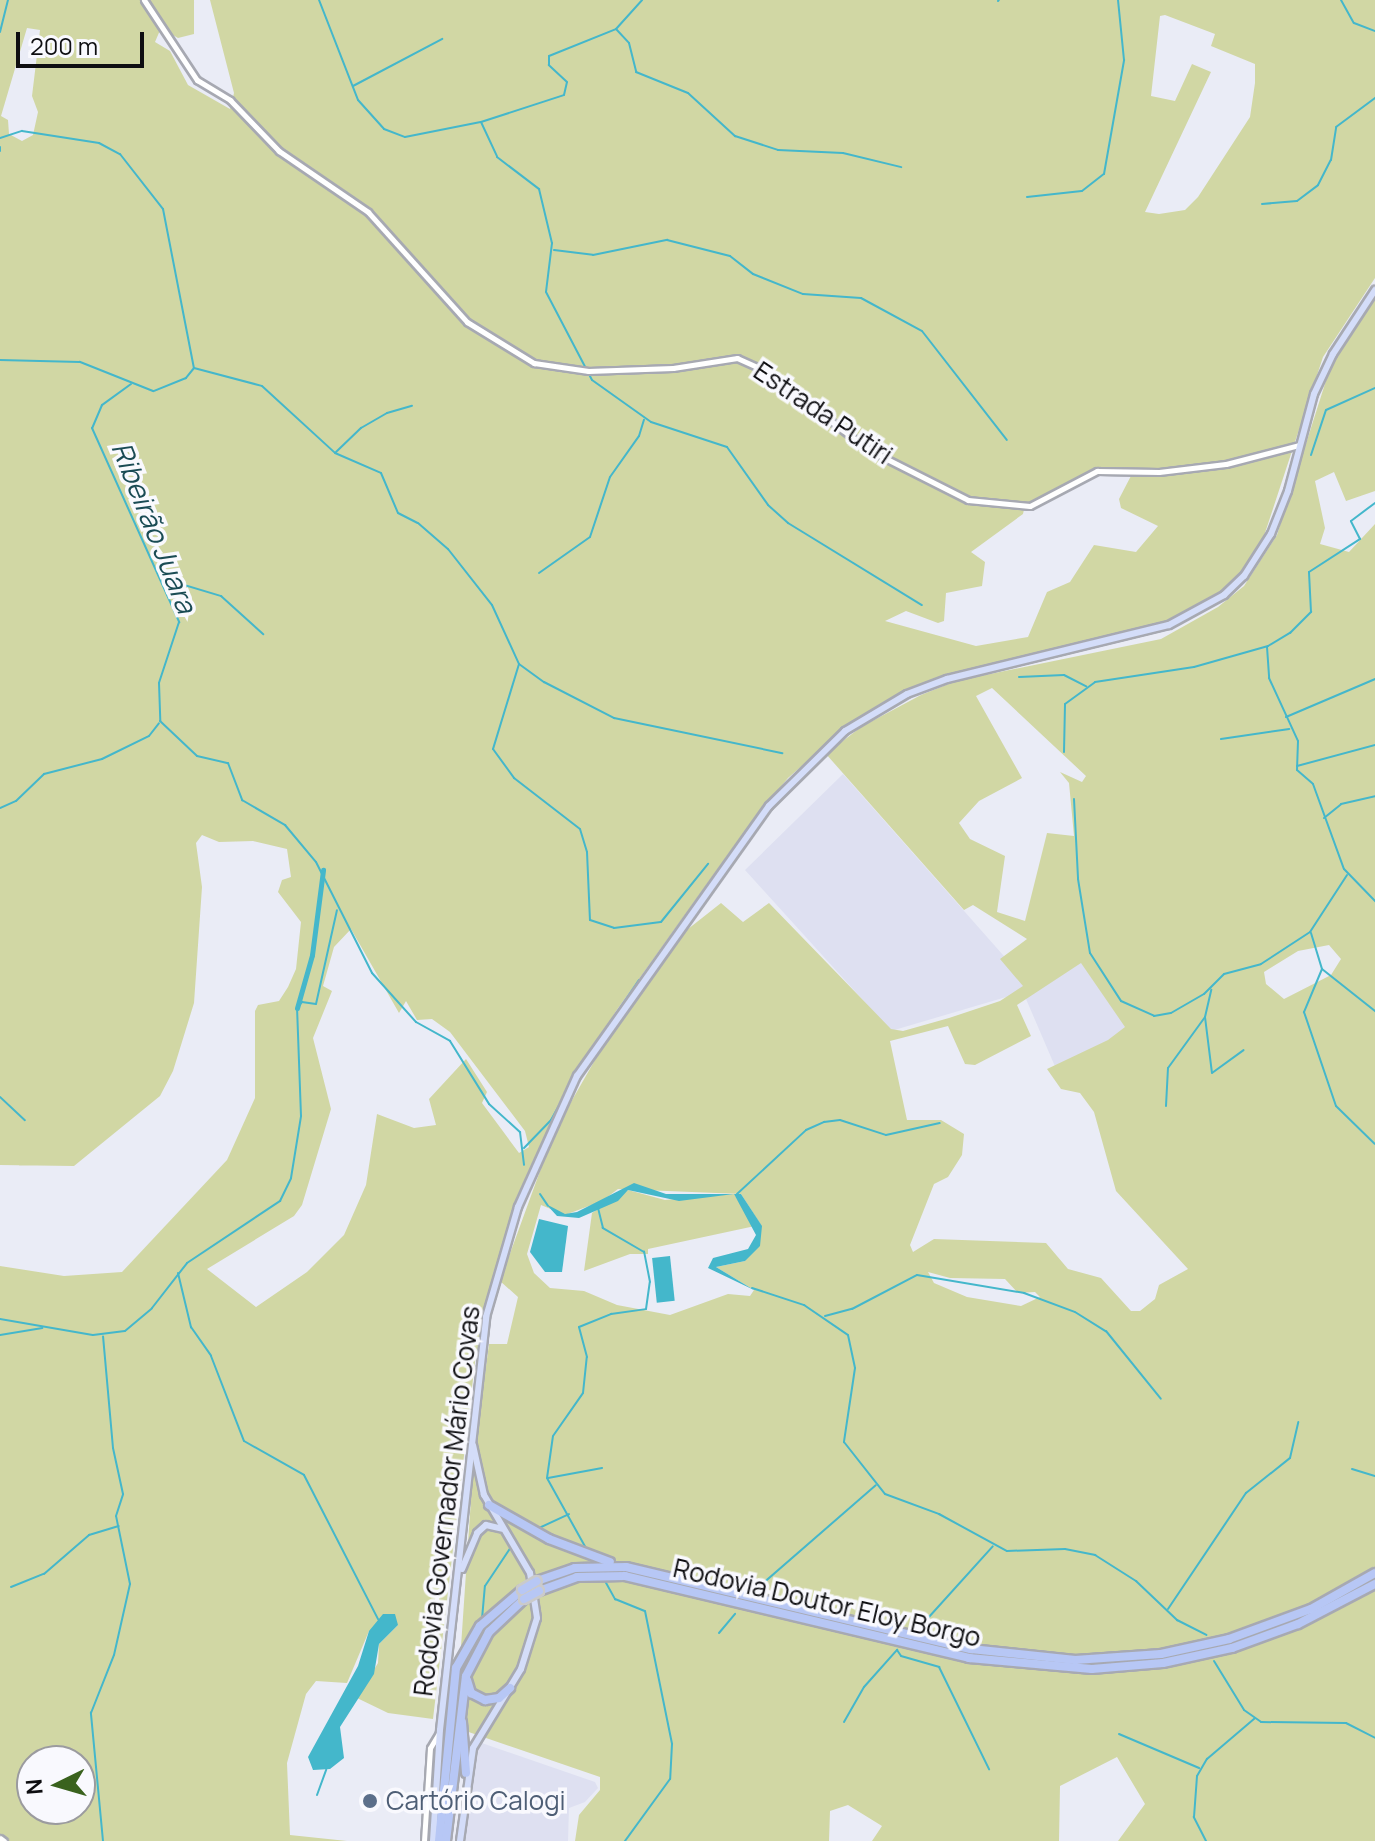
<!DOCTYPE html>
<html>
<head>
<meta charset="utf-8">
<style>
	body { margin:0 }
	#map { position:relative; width:1375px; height:1841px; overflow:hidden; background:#eaecf6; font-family:Manrope,sans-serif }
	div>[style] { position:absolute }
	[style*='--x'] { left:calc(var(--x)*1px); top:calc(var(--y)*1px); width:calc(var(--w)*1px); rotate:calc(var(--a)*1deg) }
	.built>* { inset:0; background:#dee0f1 }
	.green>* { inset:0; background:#d1d7a4 }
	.water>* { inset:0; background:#44b7cb; transform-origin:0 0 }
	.stream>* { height:2px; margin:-1px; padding:0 1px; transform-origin:1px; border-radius:1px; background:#44b7cb }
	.canal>* { height:5px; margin:-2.5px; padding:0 2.5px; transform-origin:2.5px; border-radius:2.5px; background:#44b7cb }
	.roads { filter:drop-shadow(2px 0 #a7a9b2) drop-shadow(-2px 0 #a7a9b2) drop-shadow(0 2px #a7a9b2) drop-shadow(0 -2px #a7a9b2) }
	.minor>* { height:5px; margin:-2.5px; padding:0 2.5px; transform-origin:2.5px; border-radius:2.5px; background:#fff }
	.major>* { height:6px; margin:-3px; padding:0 3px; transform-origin:3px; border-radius:3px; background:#d4ddf9 }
	.highway>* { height:8px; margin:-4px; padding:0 4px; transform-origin:4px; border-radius:4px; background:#b7c7f5 }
	.bridges { filter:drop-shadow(2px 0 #cacacb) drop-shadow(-2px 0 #cacacb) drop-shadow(0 2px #cacacb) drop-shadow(0 -2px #cacacb) }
	.highway-bridge>* { height:8px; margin:-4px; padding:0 4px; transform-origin:4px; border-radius:4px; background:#b7c7f5 }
	.dots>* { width:22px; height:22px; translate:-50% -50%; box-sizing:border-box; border:4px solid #f9f9fe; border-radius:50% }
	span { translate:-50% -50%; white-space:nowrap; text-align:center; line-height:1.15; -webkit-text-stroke:7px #f9f9fe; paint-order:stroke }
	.street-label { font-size:26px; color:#0e0e11 }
	.service-label { font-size:26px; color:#4e5e75 }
	.left { translate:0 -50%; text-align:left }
	.water-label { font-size:28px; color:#1a4b54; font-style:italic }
	.north { position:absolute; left:16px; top:1745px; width:80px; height:80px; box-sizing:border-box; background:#f9f9fe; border:2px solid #9b9b9f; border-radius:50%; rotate:265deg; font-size:22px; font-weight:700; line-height:32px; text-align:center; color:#0e0e11 }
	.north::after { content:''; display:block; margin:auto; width:28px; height:36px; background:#3a621e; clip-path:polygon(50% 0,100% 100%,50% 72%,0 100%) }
	.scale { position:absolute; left:16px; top:32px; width:128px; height:36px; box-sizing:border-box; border:4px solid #0e0e11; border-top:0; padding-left:10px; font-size:24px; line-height:28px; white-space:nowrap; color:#0e0e11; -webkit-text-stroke:6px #f9f9fe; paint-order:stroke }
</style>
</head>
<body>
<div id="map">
	<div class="built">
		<i style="clip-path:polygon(843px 774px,1033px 989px,1088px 956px,1138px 1047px,1063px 1085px,1023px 992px,891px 1031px,745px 870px)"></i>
		<i style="clip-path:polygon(473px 1740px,595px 1782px,598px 1788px,585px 1802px,569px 1808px,568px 1841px,465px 1841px)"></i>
	</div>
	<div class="green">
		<i style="clip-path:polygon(evenodd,0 0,194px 0,194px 34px,178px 38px,161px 28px,155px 42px,170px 51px,188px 85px,230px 109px,234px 93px,210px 0,1375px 0,1375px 278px,1323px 357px,1263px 539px,1232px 585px,1175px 623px,968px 670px,922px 685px,851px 723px,788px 778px,745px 831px,616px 1011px,550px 1123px,494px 1271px,475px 1362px,433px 1719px,388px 1713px,357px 1698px,378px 1663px,379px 1644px,398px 1625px,369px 1631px,347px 1683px,316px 1681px,306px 1694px,287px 1763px,290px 1835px,347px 1841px,0 1841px,0 1266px,64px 1276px,122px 1272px,227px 1160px,255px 1098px,255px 1011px,258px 1005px,279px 1001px,288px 987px,296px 969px,301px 922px,278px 892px,282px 880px,291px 877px,287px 849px,253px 841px,219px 842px,202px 835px,196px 843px,202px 887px,194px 1003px,173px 1071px,160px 1096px,74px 1166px,0 1165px,0 0,1165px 15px,1215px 34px,1211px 46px,1255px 64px,1255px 83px,1250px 117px,1198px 197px,1185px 210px,1159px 214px,1145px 212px,1211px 72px,1192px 64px,1175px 101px,1151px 96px,1160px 16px,1165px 15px,0 0,27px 28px,40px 30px,32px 96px,38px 112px,33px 135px,22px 141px,9px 134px,8px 120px,1px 116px,27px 28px,0 0,1090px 471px,1133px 472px,1119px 499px,1121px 508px,1158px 526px,1136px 552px,1094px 545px,1070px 582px,1047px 592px,1028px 637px,976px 646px,885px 621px,906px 611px,938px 623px,944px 621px,946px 593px,982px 586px,985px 562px,971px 552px,1023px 514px,1025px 505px,1090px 471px,0 0,351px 929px,399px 1013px,406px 1001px,417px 1020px,432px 1019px,450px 1032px,525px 1131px,529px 1147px,519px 1153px,482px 1103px,487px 1092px,466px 1059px,429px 1099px,436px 1125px,414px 1128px,377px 1114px,366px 1185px,344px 1235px,307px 1272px,256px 1307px,207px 1269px,294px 1216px,302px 1205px,331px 1109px,313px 1038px,332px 991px,323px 986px,334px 947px,351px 929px,0 0,32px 1761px,80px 1761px,80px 1809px,32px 1809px,32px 1761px)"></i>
		<i style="clip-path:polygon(evenodd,1375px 293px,1375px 491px,1346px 501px,1334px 472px,1315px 481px,1325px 528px,1320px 544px,1349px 552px,1375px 524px,1375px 1841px,1118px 1841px,1145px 1804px,1117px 1757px,1060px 1786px,1059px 1841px,872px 1841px,882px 1826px,848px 1805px,830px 1811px,829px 1841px,575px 1841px,579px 1815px,600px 1790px,600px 1777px,457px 1728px,456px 1720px,474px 1455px,489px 1344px,507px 1344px,518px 1297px,500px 1281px,555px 1130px,603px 1046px,683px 933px,721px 903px,743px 922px,769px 903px,891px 1029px,903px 1031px,949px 1018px,1000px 1001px,1023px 986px,1000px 959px,1027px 939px,973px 905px,964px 910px,826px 754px,861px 727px,921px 695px,956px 681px,1161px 639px,1218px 607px,1244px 586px,1277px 535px,1330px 368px,1375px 293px,992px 688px,1086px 776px,1082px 782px,1060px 772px,1069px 783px,1074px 836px,1047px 833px,1025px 921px,997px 912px,1005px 856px,970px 839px,959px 823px,979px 801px,1022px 778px,976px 696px,992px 688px,1375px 293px,1329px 945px,1341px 959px,1331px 975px,1284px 999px,1266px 984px,1264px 972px,1298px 951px,1329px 945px,1375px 293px,1081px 963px,1125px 1027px,1108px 1040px,1047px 1069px,1061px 1089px,1080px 1093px,1094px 1112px,1116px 1191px,1188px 1269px,1159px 1285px,1155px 1299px,1140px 1311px,1131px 1311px,1101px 1278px,1068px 1269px,1046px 1243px,934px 1239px,913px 1252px,910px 1245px,934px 1184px,948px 1177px,962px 1155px,964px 1134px,941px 1120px,907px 1120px,890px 1041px,948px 1026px,965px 1064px,975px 1065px,1031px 1036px,1017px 1005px,1081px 963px,1375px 293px,618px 1189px,741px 1194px,761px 1225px,745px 1261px,716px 1267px,754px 1290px,750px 1296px,728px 1294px,670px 1315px,617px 1305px,584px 1291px,550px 1288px,534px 1273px,527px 1254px,541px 1205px,565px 1215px,602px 1201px,618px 1189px,1375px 293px,928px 1272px,950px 1278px,1005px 1279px,1018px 1293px,1035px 1292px,1040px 1297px,1021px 1306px,967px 1297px,934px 1283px,928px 1272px)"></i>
		<i style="clip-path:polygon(628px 1190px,665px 1200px,734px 1194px,755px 1226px,648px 1249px,648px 1254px,630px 1254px,584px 1271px,592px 1213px)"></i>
	</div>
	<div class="water">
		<i style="clip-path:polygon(634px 1183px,666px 1194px,741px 1194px,762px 1226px,760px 1246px,745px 1261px,716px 1267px,754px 1290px,708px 1268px,713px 1258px,748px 1249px,756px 1235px,734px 1194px,679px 1201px,628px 1190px,618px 1201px,579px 1218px,557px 1216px,546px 1204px,565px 1214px,577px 1212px)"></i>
		<i style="clip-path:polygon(539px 1219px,568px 1226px,562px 1272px,545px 1272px,530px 1252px)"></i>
		<i style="left:670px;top:1256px;width:45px;height:18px;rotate:84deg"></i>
		<i style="clip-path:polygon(383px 1614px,395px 1614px,398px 1625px,379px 1644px,374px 1674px,340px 1727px,344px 1758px,330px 1769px,313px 1770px,308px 1757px,358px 1666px,369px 1631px)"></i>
	</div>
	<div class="stream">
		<i style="--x:319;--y:0;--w:107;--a:68.7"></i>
		<i style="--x:358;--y:100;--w:39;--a:48"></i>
		<i style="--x:384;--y:129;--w:22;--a:21"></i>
		<i style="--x:405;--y:137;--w:77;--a:-11.2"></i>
		<i style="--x:481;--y:122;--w:87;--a:-18"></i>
		<i style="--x:564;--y:95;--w:13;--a:-77"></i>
		<i style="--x:567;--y:82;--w:25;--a:-137"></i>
		<i style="--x:549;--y:65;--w:9;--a:-90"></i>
		<i style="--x:549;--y:56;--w:72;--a:-21.9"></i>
		<i style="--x:616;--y:29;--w:39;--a:-48"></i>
		<i style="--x:1341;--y:0;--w:26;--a:61"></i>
		<i style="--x:1354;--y:23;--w:22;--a:21"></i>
		<i style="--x:998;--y:1;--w:1;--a:-45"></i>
		<i style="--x:616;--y:29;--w:19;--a:47"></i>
		<i style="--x:629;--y:43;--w:30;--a:76"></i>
		<i style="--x:636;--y:72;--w:56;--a:22"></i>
		<i style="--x:688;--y:93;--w:64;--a:42.5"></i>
		<i style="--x:735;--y:136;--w:45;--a:18"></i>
		<i style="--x:778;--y:150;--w:65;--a:2.6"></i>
		<i style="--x:843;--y:153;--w:60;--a:13.6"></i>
		<i style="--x:0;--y:32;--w:33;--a:-76"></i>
		<i style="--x:353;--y:86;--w:101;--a:-27.8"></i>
		<i style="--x:481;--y:122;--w:38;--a:65"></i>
		<i style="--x:497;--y:157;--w:53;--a:37.3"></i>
		<i style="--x:539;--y:189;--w:56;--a:76.5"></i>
		<i style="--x:552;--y:243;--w:49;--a:97"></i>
		<i style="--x:546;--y:292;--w:99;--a:62.4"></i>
		<i style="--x:592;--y:380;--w:72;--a:35.4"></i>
		<i style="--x:651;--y:422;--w:80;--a:18.2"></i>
		<i style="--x:727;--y:447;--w:71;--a:54.7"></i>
		<i style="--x:768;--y:505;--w:27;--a:42"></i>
		<i style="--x:788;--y:523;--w:157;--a:31.5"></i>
		<i style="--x:0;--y:138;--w:23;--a:-18"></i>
		<i style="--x:22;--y:131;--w:78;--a:8.9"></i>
		<i style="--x:99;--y:143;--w:24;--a:28"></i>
		<i style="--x:120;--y:154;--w:70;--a:52"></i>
		<i style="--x:163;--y:209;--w:162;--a:79"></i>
		<i style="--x:194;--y:368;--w:13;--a:129"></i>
		<i style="--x:186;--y:378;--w:35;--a:158"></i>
		<i style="--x:153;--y:391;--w:79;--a:-158.3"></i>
		<i style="--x:80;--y:362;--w:80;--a:-178.6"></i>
		<i style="--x:0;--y:147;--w:4;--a:90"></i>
		<i style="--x:1027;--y:197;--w:55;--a:-6.2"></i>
		<i style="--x:1082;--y:191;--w:28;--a:-38"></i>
		<i style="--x:1104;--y:174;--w:116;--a:-80"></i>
		<i style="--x:1124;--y:60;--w:60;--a:-95.7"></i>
		<i style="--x:1262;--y:204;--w:35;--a:-5"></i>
		<i style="--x:1297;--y:201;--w:26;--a:-37"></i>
		<i style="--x:1318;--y:185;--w:28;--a:-63"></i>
		<i style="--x:1331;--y:160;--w:33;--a:-81"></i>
		<i style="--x:1336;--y:127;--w:49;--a:-36.6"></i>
		<i style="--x:554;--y:250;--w:39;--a:7"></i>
		<i style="--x:593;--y:255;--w:76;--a:-11.5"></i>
		<i style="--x:667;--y:240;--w:65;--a:14.3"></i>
		<i style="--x:730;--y:256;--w:29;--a:38"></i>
		<i style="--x:753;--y:274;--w:54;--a:21.8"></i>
		<i style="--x:803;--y:294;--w:58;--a:3.9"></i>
		<i style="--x:861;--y:298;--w:69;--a:28.4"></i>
		<i style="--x:922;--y:331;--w:138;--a:52.1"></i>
		<i style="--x:194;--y:368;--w:70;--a:14.8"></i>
		<i style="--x:262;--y:386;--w:99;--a:42.5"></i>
		<i style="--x:335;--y:453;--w:50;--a:23.5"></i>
		<i style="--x:381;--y:473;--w:43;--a:67"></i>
		<i style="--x:398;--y:513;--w:22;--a:27"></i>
		<i style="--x:418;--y:523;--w:40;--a:41"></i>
		<i style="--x:448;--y:549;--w:71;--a:51.8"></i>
		<i style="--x:492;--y:605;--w:65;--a:65.4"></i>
		<i style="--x:519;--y:664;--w:31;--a:36"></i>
		<i style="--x:544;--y:682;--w:79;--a:27.2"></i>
		<i style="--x:614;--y:718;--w:172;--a:11.8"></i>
		<i style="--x:131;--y:384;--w:36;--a:144"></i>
		<i style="--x:102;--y:405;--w:25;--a:113"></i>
		<i style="--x:92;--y:428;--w:213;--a:65.8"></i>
		<i style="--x:179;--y:622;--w:64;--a:108.2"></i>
		<i style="--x:159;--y:683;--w:38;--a:88"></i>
		<i style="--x:160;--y:721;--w:51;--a:43.4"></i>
		<i style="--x:197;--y:756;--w:32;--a:13"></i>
		<i style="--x:228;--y:763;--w:40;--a:69"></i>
		<i style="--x:242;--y:800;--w:50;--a:30.2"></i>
		<i style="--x:285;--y:825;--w:48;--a:50"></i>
		<i style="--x:316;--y:862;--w:124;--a:63.2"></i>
		<i style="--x:372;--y:973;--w:66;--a:48.1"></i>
		<i style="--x:416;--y:1022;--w:39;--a:29"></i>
		<i style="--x:450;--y:1041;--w:74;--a:58.2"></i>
		<i style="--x:489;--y:1104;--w:42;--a:42.1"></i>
		<i style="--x:520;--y:1132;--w:33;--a:83"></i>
		<i style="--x:336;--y:452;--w:35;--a:-44"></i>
		<i style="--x:361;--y:428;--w:30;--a:-30"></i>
		<i style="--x:387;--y:413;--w:26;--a:-16"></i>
		<i style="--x:1311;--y:455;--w:47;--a:-71.6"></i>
		<i style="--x:1326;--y:410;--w:54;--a:-24.2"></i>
		<i style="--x:539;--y:573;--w:62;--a:-35.2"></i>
		<i style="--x:590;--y:537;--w:63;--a:-71.6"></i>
		<i style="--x:610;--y:477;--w:50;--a:-54.7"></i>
		<i style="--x:639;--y:436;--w:17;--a:-73"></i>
		<i style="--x:161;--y:578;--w:63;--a:16.7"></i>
		<i style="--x:221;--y:596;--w:57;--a:42.1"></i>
		<i style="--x:1267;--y:647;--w:31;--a:86"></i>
		<i style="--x:1269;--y:678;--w:69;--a:65.3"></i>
		<i style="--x:1298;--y:741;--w:29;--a:92"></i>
		<i style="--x:1297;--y:770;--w:21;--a:41"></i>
		<i style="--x:1313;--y:784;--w:90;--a:70"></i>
		<i style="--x:1344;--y:869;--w:45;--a:45.9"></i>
		<i style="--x:519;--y:664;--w:89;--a:107"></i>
		<i style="--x:493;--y:749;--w:36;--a:54"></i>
		<i style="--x:514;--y:778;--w:83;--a:37.7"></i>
		<i style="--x:580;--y:829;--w:24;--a:73"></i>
		<i style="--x:587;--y:852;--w:68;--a:87.5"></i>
		<i style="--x:590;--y:920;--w:25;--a:18"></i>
		<i style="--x:614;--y:928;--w:47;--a:-7.3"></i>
		<i style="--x:661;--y:922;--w:75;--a:-51"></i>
		<i style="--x:1019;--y:677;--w:45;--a:-2.5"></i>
		<i style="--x:1064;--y:675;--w:25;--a:27"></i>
		<i style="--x:1286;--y:717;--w:97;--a:-23.1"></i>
		<i style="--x:1221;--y:739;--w:69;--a:-8.4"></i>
		<i style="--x:1064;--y:752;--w:48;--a:-88.8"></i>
		<i style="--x:1065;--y:704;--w:37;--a:-36"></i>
		<i style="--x:1095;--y:682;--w:100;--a:-8.6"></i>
		<i style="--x:1194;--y:667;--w:77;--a:-15.8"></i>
		<i style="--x:1268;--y:646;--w:26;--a:-31"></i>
		<i style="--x:1290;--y:633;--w:30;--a:-45"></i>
		<i style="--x:1311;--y:612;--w:40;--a:-92.9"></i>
		<i style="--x:1309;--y:572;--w:61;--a:-32.9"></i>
		<i style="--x:1360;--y:539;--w:20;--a:-117"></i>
		<i style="--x:1351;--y:521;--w:30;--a:-37"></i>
		<i style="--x:1297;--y:766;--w:81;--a:-15.1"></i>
		<i style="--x:1074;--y:799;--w:80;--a:87.1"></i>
		<i style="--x:1078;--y:879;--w:75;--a:80.8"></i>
		<i style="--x:1090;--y:953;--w:57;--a:57.1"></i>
		<i style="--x:1121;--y:1001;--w:36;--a:24"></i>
		<i style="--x:1154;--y:1016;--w:17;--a:-10"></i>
		<i style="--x:1171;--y:1013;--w:38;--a:-30"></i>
		<i style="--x:1204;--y:994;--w:28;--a:-45"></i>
		<i style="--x:1224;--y:974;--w:38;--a:-15"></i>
		<i style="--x:1261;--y:964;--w:59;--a:-33.1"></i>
		<i style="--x:1310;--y:932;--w:68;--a:-57"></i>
		<i style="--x:0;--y:808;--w:17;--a:-24"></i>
		<i style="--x:16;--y:801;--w:39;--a:-44"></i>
		<i style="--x:44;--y:774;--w:60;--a:-14.5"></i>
		<i style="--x:102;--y:759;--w:52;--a:-26.1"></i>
		<i style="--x:149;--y:736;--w:16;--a:-52"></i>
		<i style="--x:1324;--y:818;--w:22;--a:-39"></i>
		<i style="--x:1341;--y:804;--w:35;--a:-13"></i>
		<i style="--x:1311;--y:933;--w:38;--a:73"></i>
		<i style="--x:1322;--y:969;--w:68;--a:38.4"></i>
		<i style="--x:1322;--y:969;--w:47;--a:112.7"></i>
		<i style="--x:1304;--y:1012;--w:99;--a:71.2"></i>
		<i style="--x:1336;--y:1106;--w:54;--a:44.3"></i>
		<i style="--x:1205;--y:1017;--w:56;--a:82.9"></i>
		<i style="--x:1212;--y:1073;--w:39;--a:-36"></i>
		<i style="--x:583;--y:1063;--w:100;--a:-56"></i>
		<i style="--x:0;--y:1097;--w:34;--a:43"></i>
		<i style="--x:1166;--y:1106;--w:38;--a:-87"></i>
		<i style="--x:1168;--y:1068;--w:63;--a:-54"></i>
		<i style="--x:1205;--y:1017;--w:28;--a:-77"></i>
		<i style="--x:524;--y:1148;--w:39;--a:-46"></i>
		<i style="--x:551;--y:1120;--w:31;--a:-61"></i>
		<i style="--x:540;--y:1194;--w:14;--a:56"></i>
		<i style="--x:737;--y:1194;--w:94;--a:-42.8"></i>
		<i style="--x:806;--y:1130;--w:20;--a:-24"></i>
		<i style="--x:824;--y:1122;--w:16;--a:-7"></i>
		<i style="--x:840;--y:1120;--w:48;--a:18.1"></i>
		<i style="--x:886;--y:1135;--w:55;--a:-12.5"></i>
		<i style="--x:178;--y:1273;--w:56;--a:76.5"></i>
		<i style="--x:191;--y:1327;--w:35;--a:55"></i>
		<i style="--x:211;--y:1356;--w:91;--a:68.8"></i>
		<i style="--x:244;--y:1441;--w:69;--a:29.5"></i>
		<i style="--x:304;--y:1475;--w:162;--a:62.8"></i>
		<i style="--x:752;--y:1288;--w:55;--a:18.1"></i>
		<i style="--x:804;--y:1305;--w:53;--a:34.3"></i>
		<i style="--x:848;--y:1335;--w:34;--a:78"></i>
		<i style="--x:855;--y:1368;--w:75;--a:98.5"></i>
		<i style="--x:844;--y:1442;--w:66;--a:51.7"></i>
		<i style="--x:885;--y:1494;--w:58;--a:20.3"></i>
		<i style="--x:939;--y:1514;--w:77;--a:28.6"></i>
		<i style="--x:1007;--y:1551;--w:58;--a:-2"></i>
		<i style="--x:1065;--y:1549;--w:31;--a:11"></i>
		<i style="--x:1095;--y:1555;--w:49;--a:32.4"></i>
		<i style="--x:1136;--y:1581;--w:57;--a:43.6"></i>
		<i style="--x:1177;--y:1620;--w:33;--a:27"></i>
		<i style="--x:825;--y:1316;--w:28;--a:-15"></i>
		<i style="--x:852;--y:1309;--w:73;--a:-27.6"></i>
		<i style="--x:917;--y:1275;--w:109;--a:9.5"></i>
		<i style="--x:1024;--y:1293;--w:54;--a:20.4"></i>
		<i style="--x:1075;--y:1312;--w:36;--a:32"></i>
		<i style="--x:1106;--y:1331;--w:87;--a:51"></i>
		<i style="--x:0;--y:1319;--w:94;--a:9.8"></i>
		<i style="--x:93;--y:1335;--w:32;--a:-7"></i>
		<i style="--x:125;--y:1331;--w:35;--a:-40"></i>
		<i style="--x:152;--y:1308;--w:57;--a:-52.1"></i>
		<i style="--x:187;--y:1263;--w:112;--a:-33.7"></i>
		<i style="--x:280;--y:1201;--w:25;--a:-64"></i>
		<i style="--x:291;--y:1178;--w:63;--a:-80.8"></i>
		<i style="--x:301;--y:1116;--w:108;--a:-92.1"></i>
		<i style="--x:297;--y:1008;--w:8;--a:-50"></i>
		<i style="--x:302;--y:1002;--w:14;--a:8"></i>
		<i style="--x:316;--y:1004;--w:96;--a:-77.4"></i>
		<i style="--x:0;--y:1335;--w:43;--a:-9.5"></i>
		<i style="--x:1352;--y:1469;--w:24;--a:17"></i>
		<i style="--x:548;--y:1478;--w:55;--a:-10.5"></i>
		<i style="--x:539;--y:1528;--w:33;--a:-25"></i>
		<i style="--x:587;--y:1550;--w:82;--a:-119.1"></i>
		<i style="--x:547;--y:1478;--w:42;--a:-81.9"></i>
		<i style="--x:553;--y:1436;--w:52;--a:-55.1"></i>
		<i style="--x:583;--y:1393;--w:36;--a:-84"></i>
		<i style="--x:587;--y:1357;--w:31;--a:-105"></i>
		<i style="--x:579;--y:1327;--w:35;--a:-22"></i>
		<i style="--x:611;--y:1314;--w:35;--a:-8"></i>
		<i style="--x:646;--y:1309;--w:27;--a:-82"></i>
		<i style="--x:650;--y:1282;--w:31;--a:-101"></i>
		<i style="--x:644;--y:1252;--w:48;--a:-149.7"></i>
		<i style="--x:603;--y:1228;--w:21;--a:-104"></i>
		<i style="--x:605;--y:1581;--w:21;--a:61"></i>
		<i style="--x:615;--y:1599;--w:32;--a:22"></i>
		<i style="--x:645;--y:1611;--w:136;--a:78.5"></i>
		<i style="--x:672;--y:1744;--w:35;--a:93"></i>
		<i style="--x:670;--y:1779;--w:77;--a:126"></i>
		<i style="--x:761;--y:1585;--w:152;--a:-41"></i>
		<i style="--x:11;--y:1587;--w:35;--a:-22"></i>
		<i style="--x:44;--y:1574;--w:60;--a:-40.9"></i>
		<i style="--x:89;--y:1535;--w:31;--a:-17"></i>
		<i style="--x:1168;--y:1609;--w:140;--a:-56.1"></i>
		<i style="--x:1246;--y:1493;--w:56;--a:-38.5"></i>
		<i style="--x:1290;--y:1458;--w:37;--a:-77"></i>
		<i style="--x:482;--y:1619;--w:33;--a:-85"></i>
		<i style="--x:485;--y:1586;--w:47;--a:-56.3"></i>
		<i style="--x:919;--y:1628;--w:110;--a:-47.9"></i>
		<i style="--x:719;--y:1633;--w:25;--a:-50"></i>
		<i style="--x:1214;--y:1661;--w:57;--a:58.5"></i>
		<i style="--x:1244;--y:1710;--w:21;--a:35"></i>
		<i style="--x:1261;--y:1722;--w:85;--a:0.7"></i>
		<i style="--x:1346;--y:1723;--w:33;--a:27"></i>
		<i style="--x:844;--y:1722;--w:40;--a:-60.3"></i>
		<i style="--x:864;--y:1687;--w:50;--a:-48.3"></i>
		<i style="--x:897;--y:1650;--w:7;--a:56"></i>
		<i style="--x:901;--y:1656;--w:40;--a:16"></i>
		<i style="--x:939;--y:1667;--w:114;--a:63.9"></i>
		<i style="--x:1119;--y:1734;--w:87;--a:23"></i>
		<i style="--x:317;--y:1795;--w:27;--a:-70"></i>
		<i style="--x:103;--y:1841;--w:129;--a:-95.4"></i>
		<i style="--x:91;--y:1713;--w:62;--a:-68.4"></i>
		<i style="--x:114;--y:1655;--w:73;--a:-77.3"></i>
		<i style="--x:130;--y:1584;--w:69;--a:-101.6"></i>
		<i style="--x:116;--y:1516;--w:23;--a:-72"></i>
		<i style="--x:123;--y:1494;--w:47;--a:-102.3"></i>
		<i style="--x:113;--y:1448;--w:112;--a:-95.1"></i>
		<i style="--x:1206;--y:1841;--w:27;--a:-117"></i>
		<i style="--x:1194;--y:1817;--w:41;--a:-85.8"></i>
		<i style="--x:1197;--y:1776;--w:20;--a:-60"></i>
		<i style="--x:1207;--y:1759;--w:62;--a:-40.4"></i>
	</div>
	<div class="canal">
		<i style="--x:297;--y:1008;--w:55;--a:-74.2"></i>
		<i style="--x:312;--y:955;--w:86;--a:-82.6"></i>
	</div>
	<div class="roads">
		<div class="minor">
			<i style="--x:144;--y:0;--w:96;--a:56.5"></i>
			<i style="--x:197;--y:80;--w:39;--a:31"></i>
			<i style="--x:230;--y:100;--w:71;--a:46.1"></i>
			<i style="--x:279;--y:151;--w:108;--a:34.4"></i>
			<i style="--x:368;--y:212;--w:148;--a:48"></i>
			<i style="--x:467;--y:322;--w:79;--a:31.5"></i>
			<i style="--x:534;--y:363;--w:55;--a:8.4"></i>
			<i style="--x:588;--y:371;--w:85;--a:-2"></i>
			<i style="--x:673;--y:368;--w:65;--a:-8.9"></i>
			<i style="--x:737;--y:358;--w:30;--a:24"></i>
			<i style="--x:764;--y:370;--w:132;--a:37.3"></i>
			<i style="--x:869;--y:450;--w:111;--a:26.8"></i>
			<i style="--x:968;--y:500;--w:62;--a:5.5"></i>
			<i style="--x:1030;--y:506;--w:76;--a:-27.6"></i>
			<i style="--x:1097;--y:471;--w:62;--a:0.9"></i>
			<i style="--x:1159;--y:472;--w:67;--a:-6.8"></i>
			<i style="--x:1226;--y:464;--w:75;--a:-14.6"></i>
			<i style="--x:0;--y:1838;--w:5;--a:37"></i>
			<i style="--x:424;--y:1841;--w:93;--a:-86.3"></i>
			<i style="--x:430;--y:1748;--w:17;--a:-59"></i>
		</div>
		<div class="major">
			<i style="--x:462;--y:1569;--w:39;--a:-67"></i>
			<i style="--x:477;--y:1533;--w:12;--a:-42"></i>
			<i style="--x:486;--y:1525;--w:17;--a:13"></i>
			<i style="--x:433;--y:1841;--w:111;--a:-86.4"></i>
			<i style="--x:440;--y:1730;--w:416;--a:-83.6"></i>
			<i style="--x:486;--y:1317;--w:115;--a:-73.8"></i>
			<i style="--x:518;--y:1207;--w:144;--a:-65.8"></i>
			<i style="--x:577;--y:1076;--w:331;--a:-54.6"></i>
			<i style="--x:769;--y:806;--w:107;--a:-44.6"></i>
			<i style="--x:845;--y:731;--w:72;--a:-30.8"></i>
			<i style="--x:907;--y:694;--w:43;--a:-20.6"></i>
			<i style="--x:947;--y:679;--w:228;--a:-13.7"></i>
			<i style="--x:1169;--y:625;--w:63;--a:-28.6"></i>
			<i style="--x:1224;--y:595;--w:28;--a:-44"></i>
			<i style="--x:1244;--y:576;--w:50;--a:-57.3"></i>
			<i style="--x:1271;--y:534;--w:46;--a:-68.4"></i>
			<i style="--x:1288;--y:491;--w:100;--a:-75"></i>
			<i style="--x:1314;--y:394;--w:44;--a:-64.6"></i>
			<i style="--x:1333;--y:354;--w:77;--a:-56.7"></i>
			<i style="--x:460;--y:1841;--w:94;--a:-82"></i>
			<i style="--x:473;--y:1748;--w:92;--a:-58.7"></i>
			<i style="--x:521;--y:1669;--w:53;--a:-72.6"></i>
			<i style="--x:537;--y:1618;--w:46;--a:-98.8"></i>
			<i style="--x:530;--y:1573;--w:91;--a:-120.5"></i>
			<i style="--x:484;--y:1495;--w:51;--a:-102.4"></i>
		</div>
		<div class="highway">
			<i style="--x:489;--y:1505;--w:69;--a:29.5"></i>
			<i style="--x:549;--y:1539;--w:65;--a:20.7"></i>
			<i style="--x:537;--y:1581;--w:40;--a:-18.9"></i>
			<i style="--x:575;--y:1568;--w:51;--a:-1.1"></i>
			<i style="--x:626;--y:1567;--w:355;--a:13.4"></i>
			<i style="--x:971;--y:1649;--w:105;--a:6"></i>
			<i style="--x:1075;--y:1660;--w:86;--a:-4"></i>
			<i style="--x:1161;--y:1654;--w:70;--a:-12.4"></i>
			<i style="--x:1229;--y:1639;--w:87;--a:-20.1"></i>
			<i style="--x:1311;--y:1609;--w:73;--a:-29.4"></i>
			<i style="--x:539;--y:1591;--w:40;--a:-20.2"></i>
			<i style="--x:577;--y:1577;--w:48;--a:-1.2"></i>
			<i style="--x:625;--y:1576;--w:354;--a:13.4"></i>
			<i style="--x:969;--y:1658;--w:123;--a:5.1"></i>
			<i style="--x:1092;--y:1669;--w:71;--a:-4.8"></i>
			<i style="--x:1163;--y:1663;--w:71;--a:-12.3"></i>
			<i style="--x:1232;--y:1648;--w:70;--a:-20"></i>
			<i style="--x:1298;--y:1624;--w:87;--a:-27.5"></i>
			<i style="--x:467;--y:1680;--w:14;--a:73"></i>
			<i style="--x:471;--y:1693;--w:16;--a:27"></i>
			<i style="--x:485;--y:1700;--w:14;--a:-8"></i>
			<i style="--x:499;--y:1698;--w:15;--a:-42"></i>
			<i style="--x:462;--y:1722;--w:51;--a:85.5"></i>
			<i style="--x:439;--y:1841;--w:174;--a:-84.4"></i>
			<i style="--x:456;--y:1668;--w:48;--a:-60.3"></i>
			<i style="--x:480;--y:1626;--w:55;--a:-40.6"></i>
			<i style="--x:446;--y:1841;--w:166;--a:-83.1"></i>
			<i style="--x:466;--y:1676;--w:50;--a:-62.4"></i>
			<i style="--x:489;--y:1632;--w:48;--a:-43.3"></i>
		</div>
	</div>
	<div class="bridges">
		<div class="highway-bridge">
			<i style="--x:522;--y:1590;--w:17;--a:-31"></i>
			<i style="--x:524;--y:1599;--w:17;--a:-28"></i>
		</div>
	</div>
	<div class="dots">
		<i style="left:370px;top:1801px;background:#5c6f8a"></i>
	</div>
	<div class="street-label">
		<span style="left:823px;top:413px;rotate:34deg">Estrada Putiri</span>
		<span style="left:447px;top:1501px;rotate:-83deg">Rodovia Governador Mário Covas</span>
		<span style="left:827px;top:1603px;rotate:13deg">Rodovia Doutor Eloy Borgo</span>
	</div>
	<div class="service-label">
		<span class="left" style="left:386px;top:1801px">Cartório Calogi</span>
	</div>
	<div class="water-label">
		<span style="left:155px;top:527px;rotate:68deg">Ribeirão Juara</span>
	</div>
	<div class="north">N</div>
	<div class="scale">200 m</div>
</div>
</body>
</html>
